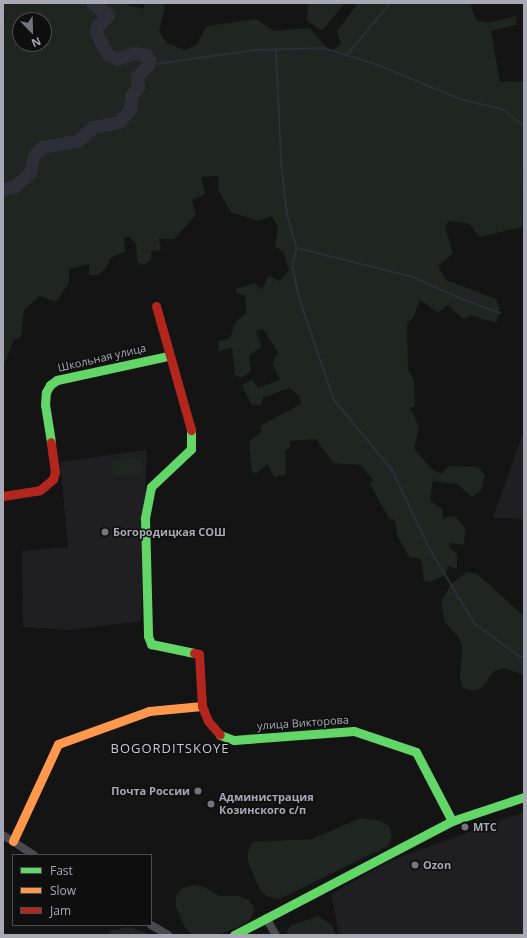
<!DOCTYPE html>
<html>
<head>
<meta charset="utf-8">
<style>
	body { margin:0 }
	#map { position:relative; width:527px; height:938px; overflow:hidden; background:#141415; font-family:"Open Sans",sans-serif }
	div>[style] { position:absolute }
	[style*='--x'] { left:calc(var(--x)*1px); top:calc(var(--y)*1px); width:calc(var(--w)*1px); rotate:calc(var(--a)*1deg) }
	.built>* { inset:0; background:#1f1e20 }
	.green>* { inset:0; background:#1f2520; transform-origin:0 0 }
	.stream>* { height:2px; margin:-1px; padding:0 1px; transform-origin:1px; border-radius:1px; background:#2c2f37 }
	.river>* { height:13px; margin:-6.5px; padding:0 6.5px; transform-origin:6.5px; border-radius:6.5px; background:#2c2f37 }
	.street>* { height:8px; margin:-4px; padding:0 4px; transform-origin:4px; border-radius:4px; background:#4a4a4e }
	.fast>* { height:9px; margin:-4.5px; padding:0 4.5px; transform-origin:4.5px; border-radius:4.5px; background:#63d668 }
	.slow>* { height:9px; margin:-4.5px; padding:0 4.5px; transform-origin:4.5px; border-radius:4.5px; background:#ff974d }
	.jam>* { height:9px; margin:-4.5px; padding:0 4.5px; transform-origin:4.5px; border-radius:4.5px; background:#b3261e }
	.dots>* { width:11px; height:11px; translate:-50% -50%; box-sizing:border-box; border:2px solid #0f0f10; border-radius:50% }
	span { translate:-50% -50%; white-space:nowrap; text-align:center; line-height:1.15; -webkit-text-stroke:3px #0f0f10; paint-order:stroke }
	.street-label { font-size:11px; color:#a8a9b4 }
	.poi-label { font-size:11px; color:#a8a9b4; font-weight:700 }
	.left { translate:0 -50%; text-align:left }
	.right { translate:-100% -50%; text-align:right }
	.quarter-label { font-size:13px; color:#c8c9d1; letter-spacing:1px }
	.frame { position:absolute; inset:0; border:4px solid #a8a9b4; pointer-events:none }
	.legend { position:absolute; left:12px; top:854px; width:140px; height:72px; box-sizing:border-box; background:#0f0f10; border:1px solid #4c4d52; margin:0; padding:5px 7px; list-style:none; font-size:12px; color:#a8a9b4 }
	.legend li { display:flex; align-items:center; gap:8px; height:20px }
	.legend b { width:20px; border:1px solid #4c4d52 }
	.north { position:absolute; left:12px; top:12px; width:40px; height:40px; box-sizing:border-box; background:#0f0f10; border:1px solid #4c4d52; border-radius:50%; rotate:157deg; font-size:11px; font-weight:700; line-height:16px; text-align:center; color:#a8a9b4 }
	.north::after { content:''; display:block; margin:auto; width:14px; height:18px; background:#74757c; clip-path:polygon(50% 0,100% 100%,50% 72%,0 100%) }
</style>
</head>
<body>
<div id="map">
	<div class="built">
		<i style="clip-path:polygon(524px 430px,524px 519px,493px 518px)"></i>
		<i style="clip-path:polygon(147px 450px,141px 621px,72px 630px,23px 627px,22px 551px,68px 547px,60px 462px)"></i>
		<i style="clip-path:polygon(524px 812px,524px 935px,339px 935px,331px 894px,392px 860px)"></i>
	</div>
	<div class="green">
		<i style="clip-path:polygon(evenodd,3px 3px,127px 3px,129px 6px,144px 9px,144px 3px,163px 3px,165px 7px,159px 31px,167px 43px,185px 50px,196px 45px,207px 26px,256px 19px,274px 31px,309px 28px,331px 52px,341px 44px,337px 31px,356px 6px,354px 3px,470px 3px,476px 20px,488px 23px,516px 16px,516px 25px,491px 31px,500px 82px,524px 81px,522px 227px,480px 237px,468px 223px,448px 221px,445px 228px,453px 253px,438px 266px,446px 280px,496px 299px,500px 308px,496px 323px,470px 315px,463px 319px,448px 305px,438px 313px,420px 300px,413px 318px,407px 323px,408px 369px,414px 380px,415px 406px,410px 408px,419px 427px,414px 449px,433px 470px,441px 474px,449px 466px,478px 467px,485px 475px,481px 491px,472px 497px,457px 484px,433px 481px,430px 500px,442px 509px,443px 518px,455px 516px,465px 529px,464px 545px,450px 543px,449px 547px,457px 554px,457px 569px,448px 566px,446px 575px,430px 582px,424px 580px,421px 559px,409px 557px,397px 535px,395px 520px,389px 518px,370px 484px,373px 480px,361px 465px,333px 463px,316px 439px,290px 441px,290px 447px,285px 451px,286px 474px,274px 477px,268px 464px,257px 473px,252px 472px,249px 442px,261px 432px,260px 426px,301px 404px,299px 395px,289px 388px,263px 398px,261px 405px,252px 405px,242px 385px,252px 380px,258px 388px,280px 380px,272px 363px,278px 352px,263px 329px,256px 331px,262px 347px,249px 355px,251px 371px,241px 378px,235px 375px,232px 348px,219px 351px,218px 342px,230px 338px,236px 322px,246px 313px,245px 295px,237px 294px,236px 289px,255px 283px,262px 290px,268px 276px,280px 281px,289px 270px,283px 251px,275px 247px,278px 226px,272px 216px,258px 221px,231px 212px,218px 190px,219px 176px,201px 177px,205px 194px,192px 200px,196px 215px,174px 239px,159px 239px,161px 250px,151px 251px,151px 259px,144px 265px,137px 262px,136px 244px,130px 237px,124px 237px,125px 252px,110px 258px,107px 266px,99px 275px,89px 275px,89px 264px,69px 269px,69px 283px,56px 302px,40px 296px,24px 310px,21px 338px,14px 339px,6px 361px,3px 361px,3px 22px,5px 20px,3px 3px,20px 20px,44px 20px,44px 44px,20px 44px,20px 20px)"></i>
		<i style="clip-path:polygon(312px 3px,345px 3px,322px 31px,307px 21px,308px 5px)"></i>
		<i style="left:141px;top:458px;width:17px;height:29px;rotate:87deg"></i>
		<i style="clip-path:polygon(467px 572px,477px 574px,524px 616px,524px 675px,504px 668px,494px 671px,482px 688px,473px 691px,463px 688px,460px 678px,462px 647px,459px 638px,445px 622px,441px 602px,451px 584px)"></i>
		<i style="clip-path:polygon(361px 818px,381px 821px,389px 827px,392px 836px,388px 846px,279px 899px,268px 897px,260px 890px,248px 862px,248px 852px,252px 842px,312px 839px)"></i>
		<i style="clip-path:polygon(192px 885px,202px 886px,220px 896px,239px 896px,249px 900px,254px 908px,252px 917px,245px 924px,218px 935px,192px 935px,184px 926px,176px 907px,176px 896px,182px 888px)"></i>
		<i style="clip-path:polygon(318px 916px,333px 926px,335px 935px,285px 935px,290px 926px)"></i>
		<i style="clip-path:polygon(130px 927px,151px 935px,108px 935px,112px 930px)"></i>
	</div>
	<div class="stream">
		<i style="--x:276;--y:50;--w:112;--a:87.4"></i>
		<i style="--x:281;--y:162;--w:54;--a:83.7"></i>
		<i style="--x:287;--y:216;--w:34;--a:73"></i>
		<i style="--x:297;--y:248;--w:120;--a:14"></i>
		<i style="--x:413;--y:277;--w:51;--a:24.5"></i>
		<i style="--x:459;--y:298;--w:44;--a:20.1"></i>
		<i style="--x:347;--y:55;--w:67;--a:-50.4"></i>
		<i style="--x:148;--y:65;--w:109;--a:-7.9"></i>
		<i style="--x:256;--y:50;--w:68;--a:-1.7"></i>
		<i style="--x:324;--y:48;--w:57;--a:17.5"></i>
		<i style="--x:378;--y:65;--w:89;--a:22.5"></i>
		<i style="--x:460;--y:99;--w:43;--a:13.4"></i>
		<i style="--x:502;--y:109;--w:28;--a:38"></i>
		<i style="--x:297;--y:248;--w:18;--a:106"></i>
		<i style="--x:292;--y:265;--w:34;--a:78"></i>
		<i style="--x:299;--y:298;--w:108;--a:71.1"></i>
		<i style="--x:334;--y:400;--w:91;--a:50.4"></i>
		<i style="--x:392;--y:470;--w:86;--a:64.6"></i>
		<i style="--x:429;--y:548;--w:87;--a:59"></i>
		<i style="--x:474;--y:623;--w:57;--a:36.5"></i>
		<i style="--x:520;--y:657;--w:4;--a:0"></i>
	</div>
	<div class="river">
		<i style="--x:3;--y:189;--w:11;--a:-10"></i>
		<i style="--x:14;--y:187;--w:22;--a:-43"></i>
		<i style="--x:30;--y:172;--w:17;--a:-77"></i>
		<i style="--x:34;--y:155;--w:11;--a:-45"></i>
		<i style="--x:42;--y:147;--w:36;--a:-10"></i>
		<i style="--x:77;--y:141;--w:21;--a:-41"></i>
		<i style="--x:93;--y:127;--w:26;--a:-11"></i>
		<i style="--x:119;--y:122;--w:17;--a:-50"></i>
		<i style="--x:130;--y:109;--w:13;--a:-86"></i>
		<i style="--x:131;--y:96;--w:11;--a:-52"></i>
		<i style="--x:138;--y:87;--w:11;--a:-95"></i>
		<i style="--x:137;--y:76;--w:16;--a:-45"></i>
		<i style="--x:148;--y:65;--w:6;--a:-81"></i>
		<i style="--x:149;--y:59;--w:5;--a:-127"></i>
		<i style="--x:146;--y:55;--w:12;--a:-171"></i>
		<i style="--x:134;--y:53;--w:18;--a:161"></i>
		<i style="--x:117;--y:59;--w:11;--a:-153"></i>
		<i style="--x:107;--y:54;--w:25;--a:-117"></i>
		<i style="--x:96;--y:32;--w:5;--a:-79"></i>
		<i style="--x:97;--y:27;--w:16;--a:-47"></i>
		<i style="--x:108;--y:15;--w:20;--a:-143"></i>
	</div>
	<div class="street">
		<i style="--x:3;--y:835;--w:37;--a:33"></i>
		<i style="--x:266;--y:918;--w:20;--a:60"></i>
		<i style="--x:151;--y:925;--w:20;--a:30"></i>
	</div>
	<div class="fast">
		<i style="--x:191;--y:430;--w:19;--a:90"></i>
		<i style="--x:191;--y:449;--w:55;--a:136.5"></i>
		<i style="--x:151;--y:487;--w:32;--a:101"></i>
		<i style="--x:145;--y:518;--w:118;--a:88.5"></i>
		<i style="--x:148;--y:636;--w:9;--a:69"></i>
		<i style="--x:151;--y:644;--w:44;--a:11.8"></i>
		<i style="--x:51;--y:442;--w:37;--a:-99"></i>
		<i style="--x:45;--y:405;--w:13;--a:-86"></i>
		<i style="--x:46;--y:392;--w:8;--a:-60"></i>
		<i style="--x:50;--y:385;--w:9;--a:-36"></i>
		<i style="--x:57;--y:380;--w:114;--a:-12.2"></i>
		<i style="--x:220;--y:735;--w:15;--a:20"></i>
		<i style="--x:234;--y:740;--w:120;--a:-4.3"></i>
		<i style="--x:354;--y:731;--w:65;--a:18.7"></i>
		<i style="--x:416;--y:752;--w:78;--a:62.4"></i>
		<i style="--x:234;--y:935;--w:246;--a:-27.6"></i>
		<i style="--x:452;--y:821;--w:76;--a:-18.4"></i>
	</div>
	<div class="slow">
		<i style="--x:13;--y:841;--w:107;--a:-65.1"></i>
		<i style="--x:58;--y:744;--w:97;--a:-19.9"></i>
		<i style="--x:149;--y:711;--w:53;--a:-5.4"></i>
	</div>
	<div class="jam">
		<i style="--x:156;--y:306;--w:129;--a:74.2"></i>
		<i style="--x:3;--y:496;--w:37;--a:-9"></i>
		<i style="--x:40;--y:490;--w:17;--a:-40"></i>
		<i style="--x:53;--y:479;--w:7;--a:-74"></i>
		<i style="--x:55;--y:472;--w:30;--a:-98"></i>
		<i style="--x:194;--y:653;--w:5;--a:11"></i>
		<i style="--x:199;--y:654;--w:52;--a:86.7"></i>
		<i style="--x:202;--y:706;--w:16;--a:68"></i>
		<i style="--x:208;--y:721;--w:18;--a:49"></i>
	</div>
	<div class="dots">
		<i style="left:105px;top:532px;background:#74757c"></i>
		<i style="left:198px;top:791px;background:#74757c"></i>
		<i style="left:211px;top:804px;background:#74757c"></i>
		<i style="left:465px;top:827px;background:#74757c"></i>
		<i style="left:415px;top:865px;background:#74757c"></i>
	</div>
	<div class="street-label">
		<span style="left:102px;top:358px;rotate:-13deg">Школьная улица</span>
		<span style="left:303px;top:723px;rotate:-4deg">улица Викторова</span>
	</div>
	<div class="poi-label">
		<span class="left" style="left:113px;top:532px">Богородицкая СОШ</span>
		<span class="right" style="left:190px;top:791px">Почта России</span>
		<span class="left" style="left:219px;top:804px">Администрация<br>Козинского с/п</span>
		<span class="left" style="left:473px;top:827px">МТС</span>
		<span class="left" style="left:423px;top:865px">Ozon</span>
	</div>
	<div class="quarter-label">
		<span style="left:170px;top:748px">BOGORDITSKOYE</span>
	</div>
	<div class="frame"></div>
	<ul class="legend">
	<li><b style="height:5px;background:#63d668"></b>Fast</li>
	<li><b style="height:5px;background:#ff974d"></b>Slow</li>
	<li><b style="height:5px;background:#b3261e"></b>Jam</li>
	</ul>
	<div class="north">N</div>
</div>
</body>
</html>
